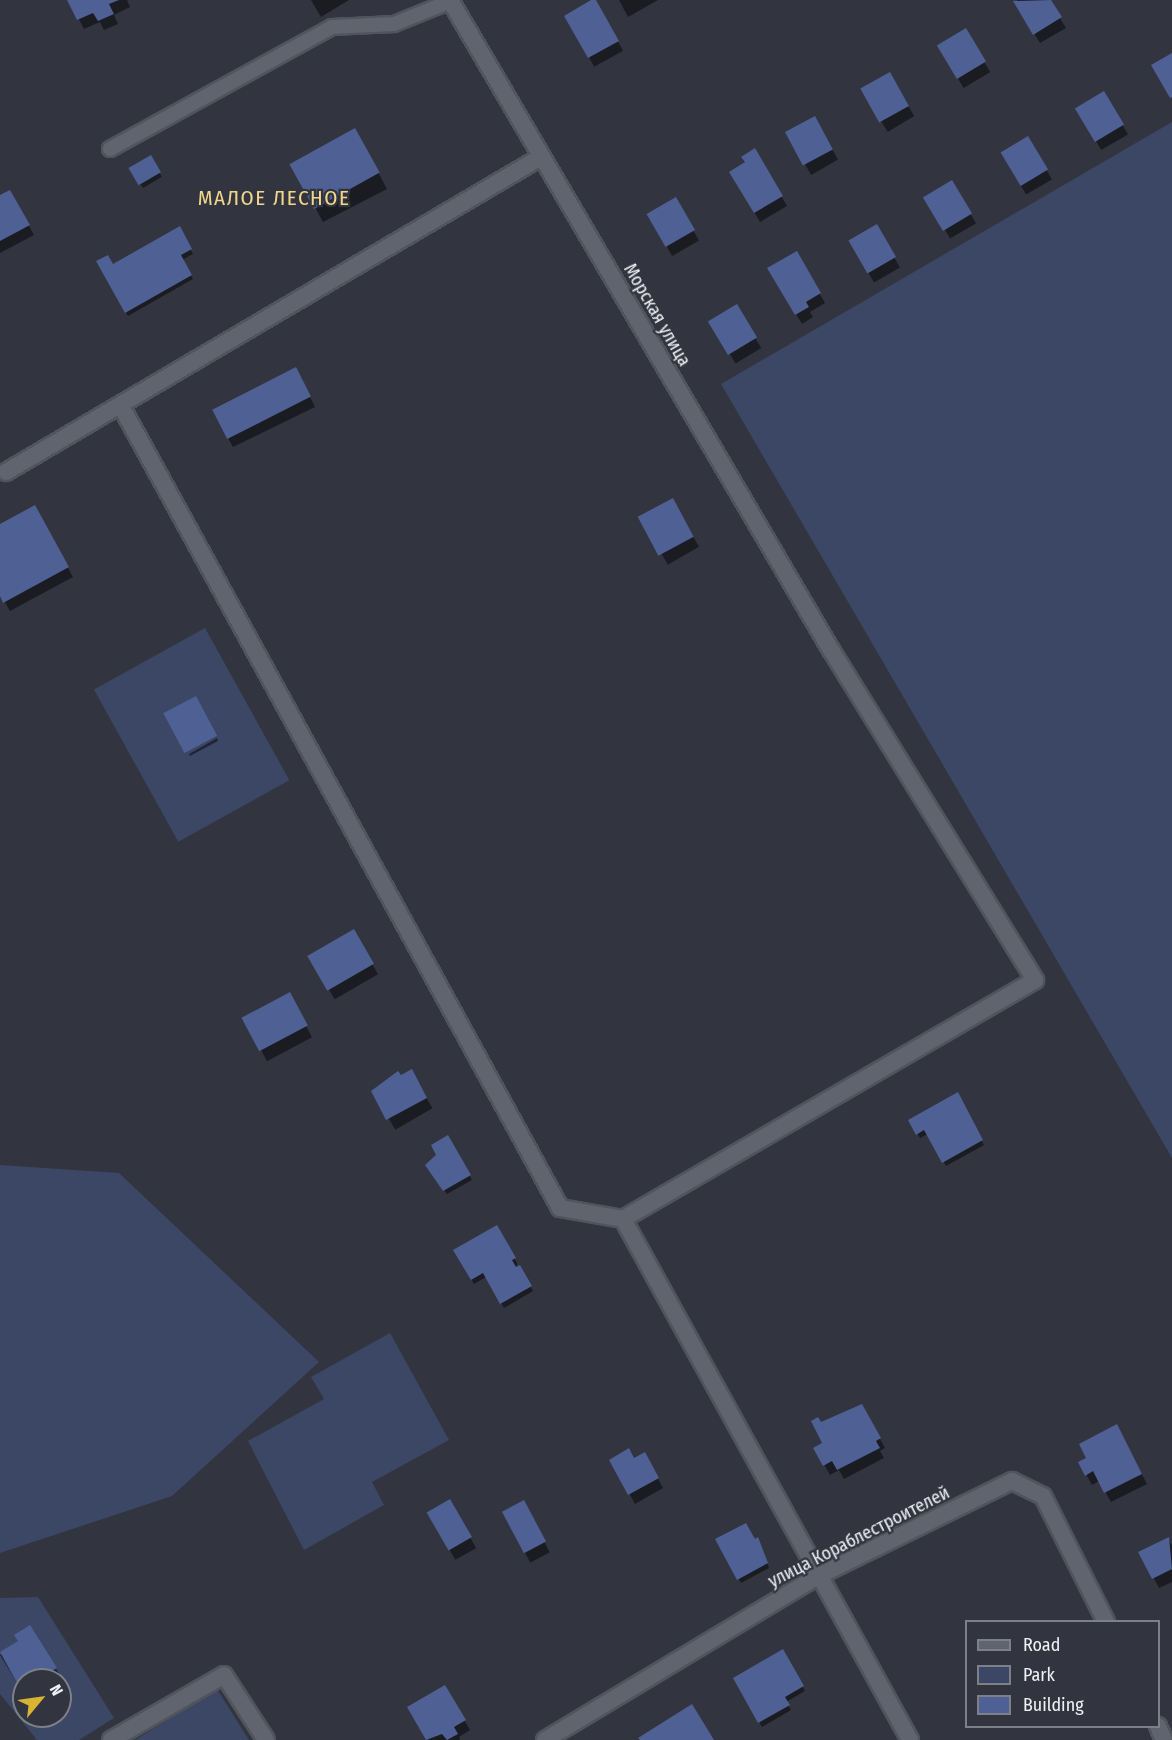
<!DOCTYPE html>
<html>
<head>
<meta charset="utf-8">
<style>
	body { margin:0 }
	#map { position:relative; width:1172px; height:1740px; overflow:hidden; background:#32353f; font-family:"Fira Sans Condensed",sans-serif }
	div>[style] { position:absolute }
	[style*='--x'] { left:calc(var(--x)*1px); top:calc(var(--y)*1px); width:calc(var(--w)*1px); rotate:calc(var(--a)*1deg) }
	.green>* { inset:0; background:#3c4765; transform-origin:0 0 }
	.shadow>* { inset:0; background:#0007; transform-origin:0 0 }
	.building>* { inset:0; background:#4f6094; transform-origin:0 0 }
	.roads { filter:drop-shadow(2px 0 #51545c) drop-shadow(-2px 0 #51545c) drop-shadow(0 2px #51545c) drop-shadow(0 -2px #51545c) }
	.service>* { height:14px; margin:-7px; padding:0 7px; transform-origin:7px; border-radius:7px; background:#60646f }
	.minor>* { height:16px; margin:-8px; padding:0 8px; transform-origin:8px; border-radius:8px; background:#60646f }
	span { translate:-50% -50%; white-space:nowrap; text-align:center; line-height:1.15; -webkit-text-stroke:4.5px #32353f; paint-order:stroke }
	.street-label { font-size:18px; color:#eff1f7 }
	.quarter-label { font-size:21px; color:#f1d78b; letter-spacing:1.5px }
	.legend { position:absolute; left:965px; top:1620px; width:195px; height:108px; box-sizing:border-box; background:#32353f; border:2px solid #7e8089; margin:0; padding:8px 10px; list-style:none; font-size:18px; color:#eff1f7 }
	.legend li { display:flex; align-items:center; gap:12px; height:30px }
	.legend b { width:30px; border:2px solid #7e8089 }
	.north { position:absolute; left:12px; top:1668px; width:60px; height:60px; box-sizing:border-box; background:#32353f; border:2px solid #7e8089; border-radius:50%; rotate:61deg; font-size:16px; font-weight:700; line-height:24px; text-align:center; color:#eff1f7 }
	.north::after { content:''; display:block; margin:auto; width:21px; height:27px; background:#d9b334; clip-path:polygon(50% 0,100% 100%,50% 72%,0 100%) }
</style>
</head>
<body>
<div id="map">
	<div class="green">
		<i style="clip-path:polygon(1172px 122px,1172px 1158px,721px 384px)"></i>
		<i style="left:205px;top:628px;width:174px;height:127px;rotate:61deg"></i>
		<i style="clip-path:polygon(0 1165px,119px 1173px,319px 1362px,172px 1496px,0 1553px)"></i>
		<i style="clip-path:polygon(390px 1333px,449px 1440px,372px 1482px,384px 1505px,304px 1550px,248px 1441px,324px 1399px,311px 1377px)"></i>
		<i style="clip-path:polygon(evenodd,38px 1597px,114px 1718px,79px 1740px,37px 1740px,0 1694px,0 1598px,38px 1597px,24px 1680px,60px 1680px,60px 1716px,24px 1716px,24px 1680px)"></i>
		<i style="clip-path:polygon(217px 1689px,249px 1740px,135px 1740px)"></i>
	</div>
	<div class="shadow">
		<i style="clip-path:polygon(69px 0,127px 0,130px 7px,114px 15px,118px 24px,104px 30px,100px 22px,84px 29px)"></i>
		<i style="clip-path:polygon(311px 0,349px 0,321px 17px)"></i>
		<i style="left:595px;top:0;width:58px;height:33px;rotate:61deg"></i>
		<i style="clip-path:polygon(619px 0,658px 0,628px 17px)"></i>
		<i style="clip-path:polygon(1018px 0,1049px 0,1066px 28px,1040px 43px,1015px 2px)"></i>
		<i style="left:965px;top:30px;width:49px;height:31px;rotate:59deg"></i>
		<i style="left:889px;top:74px;width:49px;height:31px;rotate:59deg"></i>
		<i style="left:1104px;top:93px;width:48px;height:31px;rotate:60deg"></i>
		<i style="left:814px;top:118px;width:48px;height:31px;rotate:60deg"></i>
		<i style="left:1028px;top:138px;width:48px;height:30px;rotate:60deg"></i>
		<i style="clip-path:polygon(363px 144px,387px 189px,323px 222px,291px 163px)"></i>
		<i style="clip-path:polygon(755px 151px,787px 206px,760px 222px,731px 172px,746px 163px)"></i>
		<i style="left:150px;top:157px;width:23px;height:22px;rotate:59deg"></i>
		<i style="left:952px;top:182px;width:48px;height:30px;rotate:60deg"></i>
		<i style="clip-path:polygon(10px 192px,34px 235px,0 253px,0 197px)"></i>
		<i style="left:675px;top:199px;width:48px;height:31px;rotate:60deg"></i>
		<i style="left:876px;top:226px;width:48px;height:30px;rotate:60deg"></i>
		<i style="clip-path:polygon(179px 228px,193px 254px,182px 260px,193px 279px,128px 316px,98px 262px,112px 266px)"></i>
		<i style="clip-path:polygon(796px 253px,825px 303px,810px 312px,813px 317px,802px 324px,769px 269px)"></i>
		<i style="left:736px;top:306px;width:49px;height:30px;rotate:59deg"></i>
		<i style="clip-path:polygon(301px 379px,315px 407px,233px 447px,228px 438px)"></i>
		<i style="left:672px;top:500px;width:54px;height:36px;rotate:60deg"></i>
		<i style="clip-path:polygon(34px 507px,73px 577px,10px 611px,0 593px,0 526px)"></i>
		<i style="clip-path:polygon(217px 738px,218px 741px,190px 756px,189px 754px)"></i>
		<i style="left:353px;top:931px;width:50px;height:50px;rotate:60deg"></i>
		<i style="left:289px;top:994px;width:49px;height:51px;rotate:62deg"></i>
		<i style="left:411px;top:1071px;width:43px;height:43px;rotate:60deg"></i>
		<i style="clip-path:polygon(957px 1094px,984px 1145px,946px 1166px,928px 1134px,920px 1138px,910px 1121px)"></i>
		<i style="clip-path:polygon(448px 1138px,472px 1180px,447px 1194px,426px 1165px,438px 1155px)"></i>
		<i style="clip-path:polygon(496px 1227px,517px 1263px,516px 1269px,519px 1267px,533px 1291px,504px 1308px,486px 1277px,474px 1284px,455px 1250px)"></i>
		<i style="clip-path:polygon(862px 1406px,885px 1448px,880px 1451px,884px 1458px,844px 1479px,839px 1470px,830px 1475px,815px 1448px,824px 1443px,821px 1424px)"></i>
		<i style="clip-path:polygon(1122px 1436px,1147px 1484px,1111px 1502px,1099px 1481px,1092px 1485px,1080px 1463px)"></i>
		<i style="clip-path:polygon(645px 1454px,663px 1488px,635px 1504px,611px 1460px,634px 1460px)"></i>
		<i style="left:450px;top:1501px;width:54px;height:24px;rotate:61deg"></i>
		<i style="left:523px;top:1502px;width:57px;height:22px;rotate:62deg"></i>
		<i style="clip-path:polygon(1168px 1539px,1172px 1546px,1172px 1582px,1159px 1588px,1140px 1553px)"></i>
		<i style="clip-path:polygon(717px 1540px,760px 1544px,769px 1568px,741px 1583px)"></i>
		<i style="clip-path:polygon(20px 1642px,56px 1668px,61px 1678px,24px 1680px,24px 1694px,0 1655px)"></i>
		<i style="clip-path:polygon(783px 1652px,805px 1691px,786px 1702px,791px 1710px,762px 1727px,735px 1679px)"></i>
		<i style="clip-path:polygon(445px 1687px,470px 1730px,459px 1737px,460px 1740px,428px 1740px,409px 1708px)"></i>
	</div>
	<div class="building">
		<i style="clip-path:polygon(67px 0,119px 0,109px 4px,114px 14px,98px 21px,93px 13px,77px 20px)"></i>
		<i style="clip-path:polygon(591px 0,596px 0,619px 41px,588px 58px,564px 16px)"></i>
		<i style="clip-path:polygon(1051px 0,1062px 17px,1033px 35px,1013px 1px)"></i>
		<i style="left:966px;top:28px;width:39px;height:34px;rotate:59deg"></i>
		<i style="clip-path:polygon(1172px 53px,1172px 97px,1170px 98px,1151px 65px)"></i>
		<i style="left:890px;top:72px;width:39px;height:34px;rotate:61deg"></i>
		<i style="left:1104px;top:91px;width:39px;height:34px;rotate:59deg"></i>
		<i style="left:815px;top:116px;width:38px;height:34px;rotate:62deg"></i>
		<i style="left:355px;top:128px;width:51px;height:75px;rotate:61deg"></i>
		<i style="left:1028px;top:136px;width:39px;height:32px;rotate:59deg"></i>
		<i style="clip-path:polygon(755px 148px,783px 196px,754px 213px,729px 172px,745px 162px,741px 157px)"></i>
		<i style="left:151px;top:155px;width:20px;height:26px;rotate:60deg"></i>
		<i style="left:952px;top:180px;width:39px;height:34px;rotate:59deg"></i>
		<i style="clip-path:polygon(10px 190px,30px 225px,0 241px,0 195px)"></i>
		<i style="left:676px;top:197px;width:38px;height:34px;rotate:60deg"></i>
		<i style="left:877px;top:224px;width:38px;height:33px;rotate:60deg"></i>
		<i style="clip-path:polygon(180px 226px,192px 249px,181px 255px,192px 275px,125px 313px,96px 261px,108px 255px,113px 264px)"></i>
		<i style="clip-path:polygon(797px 251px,821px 293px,806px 302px,809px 307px,795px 315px,767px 268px)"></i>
		<i style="left:737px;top:304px;width:39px;height:34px;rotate:59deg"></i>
		<i style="left:296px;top:367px;width:33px;height:94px;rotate:63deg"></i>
		<i style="left:673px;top:498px;width:44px;height:40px;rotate:62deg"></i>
		<i style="clip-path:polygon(35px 505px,69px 567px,3px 603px,0 596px,0 524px)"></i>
		<i style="left:196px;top:696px;width:45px;height:37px;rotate:62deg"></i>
		<i style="left:354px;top:929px;width:40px;height:54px;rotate:60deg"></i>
		<i style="left:290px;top:992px;width:38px;height:55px;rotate:62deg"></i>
		<i style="clip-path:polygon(412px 1069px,427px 1098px,386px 1120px,371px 1091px,398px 1071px,401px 1075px)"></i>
		<i style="clip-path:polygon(958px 1092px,983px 1140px,942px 1163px,924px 1130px,916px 1135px,908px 1120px)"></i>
		<i style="clip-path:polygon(448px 1135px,471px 1175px,443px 1191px,425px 1165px,436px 1155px,431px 1145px)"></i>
		<i style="clip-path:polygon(497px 1225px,516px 1258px,512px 1260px,516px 1267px,520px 1265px,532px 1286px,500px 1304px,483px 1273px,471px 1280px,453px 1250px)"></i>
		<i style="clip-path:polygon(862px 1404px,881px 1438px,876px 1441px,880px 1448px,837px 1470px,832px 1461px,823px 1466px,813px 1448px,822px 1443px,811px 1421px,818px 1417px,821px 1422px)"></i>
		<i style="clip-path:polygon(1117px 1424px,1142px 1474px,1104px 1493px,1093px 1471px,1085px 1476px,1078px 1462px,1086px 1458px,1079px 1444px)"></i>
		<i style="clip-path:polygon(629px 1448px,634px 1458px,645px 1452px,659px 1478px,628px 1495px,609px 1460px)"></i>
		<i style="left:450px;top:1499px;width:44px;height:27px;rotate:60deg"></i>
		<i style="left:524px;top:1500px;width:47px;height:25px;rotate:62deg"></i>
		<i style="clip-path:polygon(746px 1523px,755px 1539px,758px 1537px,768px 1563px,737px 1580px,715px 1539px)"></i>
		<i style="clip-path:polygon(1169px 1537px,1172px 1569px,1152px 1579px,1138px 1552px)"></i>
		<i style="clip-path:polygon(30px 1625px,57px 1668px,37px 1680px,24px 1680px,21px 1690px,0 1652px,18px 1641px,14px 1635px)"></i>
		<i style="clip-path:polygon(783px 1649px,804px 1686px,785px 1697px,790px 1705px,758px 1723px,733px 1678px)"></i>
		<i style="clip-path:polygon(445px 1685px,466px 1720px,454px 1727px,458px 1734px,447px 1740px,442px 1734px,426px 1740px,407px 1707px)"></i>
		<i style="clip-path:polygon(692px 1704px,714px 1740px,640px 1740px,638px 1738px)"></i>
	</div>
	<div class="roads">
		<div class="service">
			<i style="--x:110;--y:149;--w:253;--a:-28.8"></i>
			<i style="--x:332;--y:27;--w:62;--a:-2.8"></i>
			<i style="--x:394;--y:24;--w:61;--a:-22"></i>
		</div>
		<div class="minor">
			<i style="--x:121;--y:406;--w:914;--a:61.3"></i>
			<i style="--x:560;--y:1208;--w:64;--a:9.9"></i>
			<i style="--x:623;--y:1219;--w:476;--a:-30.1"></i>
			<i style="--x:1035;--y:980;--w:388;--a:-121.7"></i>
			<i style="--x:831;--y:650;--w:753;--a:-120.38"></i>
			<i style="--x:6;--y:472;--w:621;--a:-30.49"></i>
			<i style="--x:623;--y:1219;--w:595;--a:61.15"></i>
			<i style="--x:1158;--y:1726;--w:15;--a:67"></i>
			<i style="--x:111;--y:1740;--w:130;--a:-29.9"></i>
			<i style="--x:224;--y:1675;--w:77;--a:57.1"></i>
			<i style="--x:545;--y:1740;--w:321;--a:-31"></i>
			<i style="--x:820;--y:1575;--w:214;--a:-26.1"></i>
			<i style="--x:1012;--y:1481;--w:34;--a:26"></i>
			<i style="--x:1043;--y:1496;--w:141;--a:63.4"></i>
		</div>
	</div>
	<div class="street-label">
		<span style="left:657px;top:315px;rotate:60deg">Морская улица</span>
		<span style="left:859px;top:1537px;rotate:-27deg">улица Кораблестроителей</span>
	</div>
	<div class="quarter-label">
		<span style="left:274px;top:198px">МАЛОЕ ЛЕСНОЕ</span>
	</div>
	<ul class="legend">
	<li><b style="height:8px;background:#60646f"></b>Road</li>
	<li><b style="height:16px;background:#3c4765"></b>Park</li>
	<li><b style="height:16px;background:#4f6094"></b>Building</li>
	</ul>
	<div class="north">N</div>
</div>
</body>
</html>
